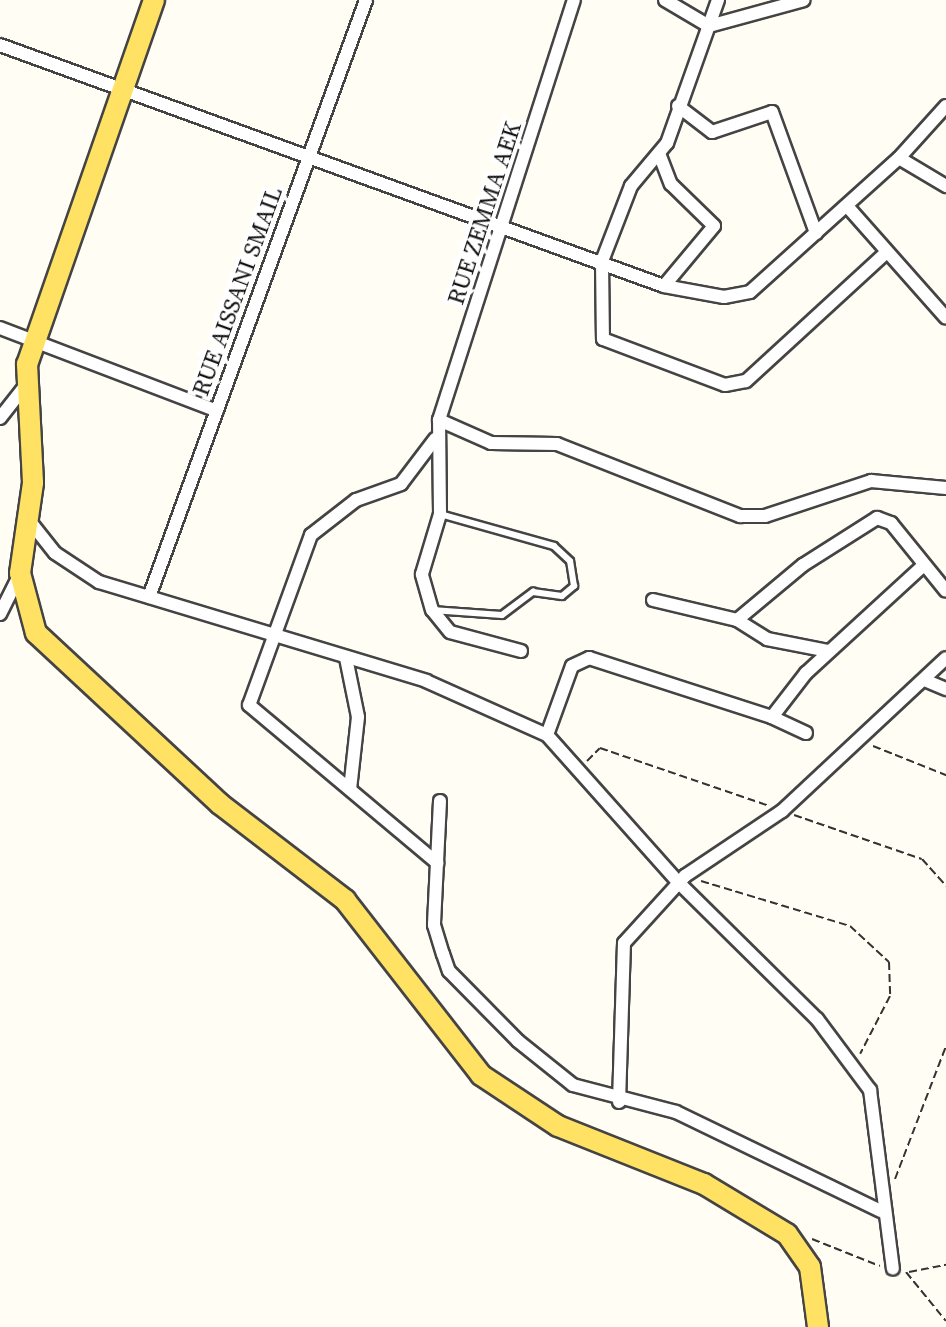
<!DOCTYPE html>
<html>
<head>
<meta charset="utf-8">
<style>
	body { margin:0 }
	#map { position:relative; width:946px; height:1327px; overflow:hidden; background:#fffdf4; font-family:"Source Serif 4",serif }
	div>[style] { position:absolute }
	[style*='--x'] { left:calc(var(--x)*1px); top:calc(var(--y)*1px); width:calc(var(--w)*1px); rotate:calc(var(--a)*1deg) }
	.path>* { height:2px; margin-top:-1px; transform-origin:0; background:repeating-linear-gradient(90deg,#333 0 8px,transparent 0 12px) }
	.roads { filter:drop-shadow(2px 0 #444) drop-shadow(-2px 0 #444) drop-shadow(0 2px #444) drop-shadow(0 -2px #444) }
	.service>* { height:6px; margin:-3px; padding:0 3px; transform-origin:3px; border-radius:3px; background:#fff }
	.minor>* { height:12px; margin:-6px; padding:0 6px; transform-origin:6px; border-radius:6px; background:#fff }
	.primary>* { height:20px; margin:-10px; padding:0 10px; transform-origin:10px; border-radius:10px; background:#ffe264 }
	span { translate:-50% -50%; white-space:nowrap; text-align:center; line-height:1.15; -webkit-text-stroke:8px #fff; paint-order:stroke }
	.street-label { font-size:24px; color:#111 }
</style>
</head>
<body>
<div id="map">
	<div class="path">
		<i style="--x:873;--y:746;--w:79;--a:21.7"></i>
		<i style="--x:587;--y:761;--w:18;--a:-45"></i>
		<i style="--x:600;--y:748;--w:179;--a:18.9"></i>
		<i style="--x:794;--y:815;--w:135;--a:19"></i>
		<i style="--x:922;--y:859;--w:36;--a:48"></i>
		<i style="--x:701;--y:881;--w:156;--a:16.8"></i>
		<i style="--x:850;--y:926;--w:53;--a:42.7"></i>
		<i style="--x:889;--y:962;--w:34;--a:88"></i>
		<i style="--x:890;--y:996;--w:65;--a:117.3"></i>
		<i style="--x:895;--y:1179;--w:142;--a:-69"></i>
		<i style="--x:812;--y:1239;--w:73;--a:21.7"></i>
		<i style="--x:906;--y:1272;--w:63;--a:50.8"></i>
		<i style="--x:909;--y:1272;--w:38;--a:-11"></i>
	</div>
	<div class="roads">
		<div class="service">
			<i style="--x:432;--y:610;--w:70;--a:4.1"></i>
			<i style="--x:502;--y:615;--w:39;--a:-37"></i>
			<i style="--x:533;--y:592;--w:29;--a:8"></i>
			<i style="--x:562;--y:596;--w:16;--a:-40"></i>
			<i style="--x:574;--y:586;--w:25;--a:-99"></i>
			<i style="--x:570;--y:561;--w:22;--a:-137"></i>
			<i style="--x:554;--y:546;--w:118;--a:-164.3"></i>
		</div>
		<div class="minor">
			<i style="--x:665;--y:0;--w:51;--a:30.6"></i>
			<i style="--x:709;--y:26;--w:98;--a:-15.3"></i>
			<i style="--x:718;--y:0;--w:152;--a:109.6"></i>
			<i style="--x:667;--y:143;--w:56;--a:129.9"></i>
			<i style="--x:631;--y:186;--w:80;--a:111.1"></i>
			<i style="--x:602;--y:261;--w:78;--a:89.3"></i>
			<i style="--x:603;--y:339;--w:130;--a:20.7"></i>
			<i style="--x:725;--y:385;--w:21;--a:-11"></i>
			<i style="--x:746;--y:381;--w:191;--a:-42.5"></i>
			<i style="--x:0;--y:45;--w:706;--a:19.95"></i>
			<i style="--x:678;--y:106;--w:43;--a:37.4"></i>
			<i style="--x:712;--y:132;--w:63;--a:-18.4"></i>
			<i style="--x:772;--y:112;--w:129;--a:70"></i>
			<i style="--x:660;--y:156;--w:30;--a:69"></i>
			<i style="--x:671;--y:184;--w:60;--a:44.3"></i>
			<i style="--x:714;--y:226;--w:78;--a:129.8"></i>
			<i style="--x:664;--y:286;--w:61;--a:10.4"></i>
			<i style="--x:724;--y:297;--w:26;--a:-11"></i>
			<i style="--x:750;--y:292;--w:200;--a:-42"></i>
			<i style="--x:899;--y:158;--w:70;--a:-47.9"></i>
			<i style="--x:899;--y:158;--w:55;--a:30.8"></i>
			<i style="--x:847;--y:206;--w:149;--a:48.5"></i>
			<i style="--x:0;--y:328;--w:232;--a:20.9"></i>
			<i style="--x:0;--y:418;--w:42;--a:-51.8"></i>
			<i style="--x:439;--y:420;--w:57;--a:23.9"></i>
			<i style="--x:491;--y:443;--w:66;--a:0.9"></i>
			<i style="--x:557;--y:444;--w:197;--a:21.5"></i>
			<i style="--x:740;--y:516;--w:25;--a:0"></i>
			<i style="--x:765;--y:516;--w:112;--a:-18.3"></i>
			<i style="--x:871;--y:481;--w:75;--a:5.3"></i>
			<i style="--x:435;--y:439;--w:56;--a:127.1"></i>
			<i style="--x:401;--y:484;--w:48;--a:160.4"></i>
			<i style="--x:356;--y:500;--w:57;--a:142.1"></i>
			<i style="--x:311;--y:535;--w:181;--a:110"></i>
			<i style="--x:249;--y:705;--w:246;--a:40"></i>
			<i style="--x:28;--y:519;--w:43;--a:51.5"></i>
			<i style="--x:55;--y:553;--w:53;--a:33.4"></i>
			<i style="--x:99;--y:582;--w:342;--a:16.8"></i>
			<i style="--x:426;--y:681;--w:133;--a:24.1"></i>
			<i style="--x:547;--y:735;--w:198;--a:48.3"></i>
			<i style="--x:679;--y:883;--w:194;--a:44.6"></i>
			<i style="--x:817;--y:1019;--w:89;--a:53.3"></i>
			<i style="--x:870;--y:1090;--w:180;--a:82.7"></i>
			<i style="--x:149;--y:597;--w:635;--a:-70.02"></i>
			<i style="--x:653;--y:600;--w:86;--a:13.4"></i>
			<i style="--x:737;--y:620;--w:86;--a:-39.8"></i>
			<i style="--x:803;--y:565;--w:88;--a:-32.4"></i>
			<i style="--x:877;--y:518;--w:15;--a:20"></i>
			<i style="--x:891;--y:523;--w:87;--a:51"></i>
			<i style="--x:0;--y:614;--w:45;--a:-63.4"></i>
			<i style="--x:737;--y:620;--w:36;--a:32"></i>
			<i style="--x:767;--y:639;--w:63;--a:11"></i>
			<i style="--x:521;--y:651;--w:73;--a:-165"></i>
			<i style="--x:450;--y:632;--w:28;--a:-129"></i>
			<i style="--x:432;--y:610;--w:37;--a:-106"></i>
			<i style="--x:422;--y:574;--w:63;--a:-73.3"></i>
			<i style="--x:440;--y:514;--w:94;--a:-90.6"></i>
			<i style="--x:439;--y:420;--w:441;--a:-72.2"></i>
			<i style="--x:346;--y:658;--w:60;--a:78.5"></i>
			<i style="--x:358;--y:717;--w:72;--a:96.3"></i>
			<i style="--x:927;--y:681;--w:21;--a:23"></i>
			<i style="--x:806;--y:733;--w:38;--a:-155"></i>
			<i style="--x:772;--y:717;--w:56;--a:-52.3"></i>
			<i style="--x:806;--y:673;--w:160;--a:-42.5"></i>
			<i style="--x:547;--y:735;--w:73;--a:-70.1"></i>
			<i style="--x:572;--y:666;--w:19;--a:-25"></i>
			<i style="--x:589;--y:658;--w:192;--a:17.9"></i>
			<i style="--x:440;--y:801;--w:124;--a:92.8"></i>
			<i style="--x:434;--y:925;--w:30;--a:73"></i>
			<i style="--x:443;--y:954;--w:18;--a:71"></i>
			<i style="--x:449;--y:971;--w:98;--a:45.4"></i>
			<i style="--x:518;--y:1041;--w:70;--a:38.7"></i>
			<i style="--x:573;--y:1085;--w:106;--a:14.7"></i>
			<i style="--x:676;--y:1112;--w:228;--a:25.8"></i>
			<i style="--x:619;--y:1102;--w:159;--a:-88.2"></i>
			<i style="--x:624;--y:943;--w:91;--a:-47.7"></i>
			<i style="--x:685;--y:876;--w:117;--a:-33.8"></i>
			<i style="--x:782;--y:811;--w:224;--a:-43"></i>
		</div>
		<div class="primary">
			<i style="--x:154;--y:0;--w:386;--a:109.2"></i>
			<i style="--x:27;--y:364;--w:119;--a:87.1"></i>
			<i style="--x:33;--y:483;--w:91;--a:98.2"></i>
			<i style="--x:20;--y:573;--w:62;--a:75.1"></i>
			<i style="--x:36;--y:633;--w:251;--a:42.9"></i>
			<i style="--x:220;--y:804;--w:158;--a:37.5"></i>
			<i style="--x:345;--y:900;--w:222;--a:52.1"></i>
			<i style="--x:481;--y:1075;--w:92;--a:33.5"></i>
			<i style="--x:558;--y:1126;--w:157;--a:21.7"></i>
			<i style="--x:704;--y:1184;--w:97;--a:31.1"></i>
			<i style="--x:787;--y:1234;--w:40;--a:55.1"></i>
			<i style="--x:810;--y:1267;--w:61;--a:82.4"></i>
		</div>
	</div>
	<div class="street-label">
		<span style="left:484px;top:213px;rotate:-72deg">RUE ZEMMA AEK</span>
		<span style="left:237px;top:291px;rotate:-70deg">RUE AISSANI SMAIL</span>
	</div>
</div>
</body>
</html>
